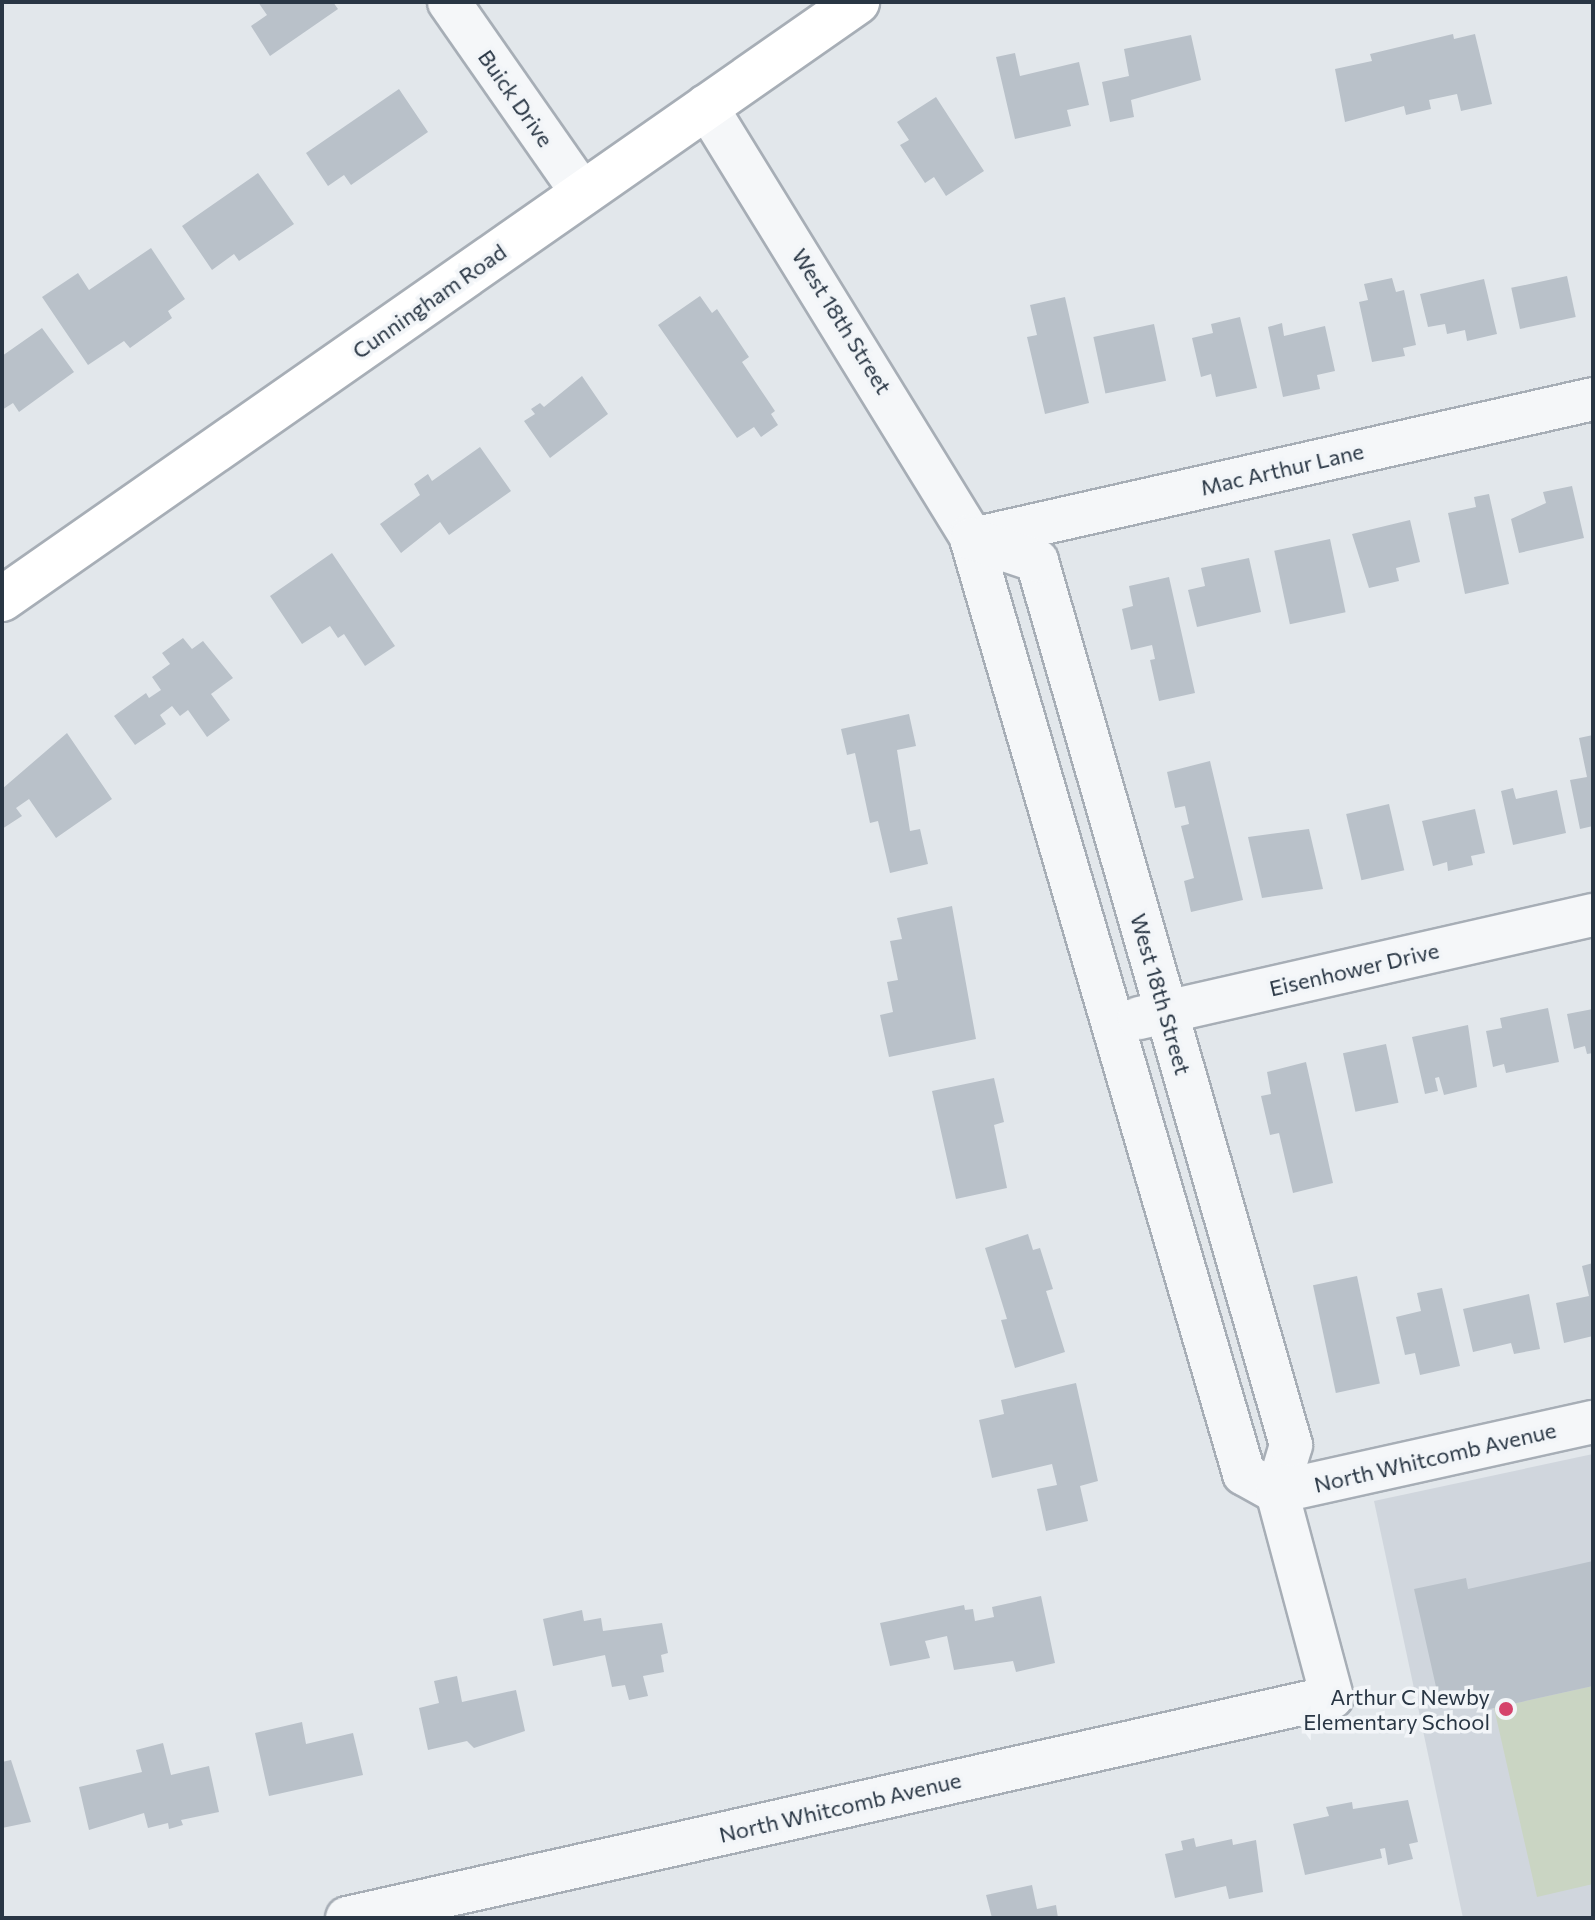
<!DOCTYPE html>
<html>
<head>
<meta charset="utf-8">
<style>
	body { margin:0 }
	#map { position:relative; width:1595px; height:1920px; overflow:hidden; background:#e2e7eb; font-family:Commissioner,sans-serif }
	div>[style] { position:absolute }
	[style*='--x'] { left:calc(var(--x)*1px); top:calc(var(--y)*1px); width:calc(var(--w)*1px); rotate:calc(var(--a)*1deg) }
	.built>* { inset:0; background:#d0d6dd }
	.green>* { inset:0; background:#cad5c3 }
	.building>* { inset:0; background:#b9c1c9; transform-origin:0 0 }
	.roads { filter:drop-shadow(2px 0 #a7aeb6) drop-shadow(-2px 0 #a7aeb6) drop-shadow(0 2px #a7aeb6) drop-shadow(0 -2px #a7aeb6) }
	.street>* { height:42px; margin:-21px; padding:0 21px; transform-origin:21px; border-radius:21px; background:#f5f7f9 }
	.secondary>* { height:44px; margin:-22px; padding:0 22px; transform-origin:22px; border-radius:22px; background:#fff }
	.dots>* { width:22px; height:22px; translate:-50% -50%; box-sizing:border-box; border:4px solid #f2f5f8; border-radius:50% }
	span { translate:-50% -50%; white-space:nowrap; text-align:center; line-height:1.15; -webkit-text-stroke:7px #f2f5f8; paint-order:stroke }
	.street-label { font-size:22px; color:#293644 }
	.poi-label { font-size:22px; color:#293644 }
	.right { translate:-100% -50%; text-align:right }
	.frame { position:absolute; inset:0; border:4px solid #293644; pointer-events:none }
</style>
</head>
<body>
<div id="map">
	<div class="built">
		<i style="clip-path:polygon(1593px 1454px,1593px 1918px,1463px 1918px,1374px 1501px)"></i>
	</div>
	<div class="green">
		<i style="clip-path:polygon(1593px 1686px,1593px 1884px,1537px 1897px,1494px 1708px)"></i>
	</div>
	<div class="building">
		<i style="clip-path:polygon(258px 2px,333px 2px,338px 9px,270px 56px,251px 26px,267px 15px)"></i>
		<i style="clip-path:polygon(1453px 34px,1454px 39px,1475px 34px,1492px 104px,1461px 111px,1457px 94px,1429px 100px,1431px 109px,1406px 115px,1404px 106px,1345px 122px,1335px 69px,1372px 61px,1370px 54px)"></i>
		<i style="clip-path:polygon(1191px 35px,1201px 80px,1131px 100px,1134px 117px,1110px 122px,1102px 82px,1129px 76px,1124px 49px)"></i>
		<i style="clip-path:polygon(1015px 53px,1020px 76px,1079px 62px,1089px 105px,1067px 110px,1071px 126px,1015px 139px,996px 57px)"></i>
		<i style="clip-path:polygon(399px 89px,428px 132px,351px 185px,344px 175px,328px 186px,306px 153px)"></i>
		<i style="clip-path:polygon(936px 97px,984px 171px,946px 196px,934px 177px,925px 183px,900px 145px,909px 140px,897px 122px)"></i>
		<i style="clip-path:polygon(258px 173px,294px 224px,239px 261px,234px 254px,212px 270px,182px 226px)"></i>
		<i style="clip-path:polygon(151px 248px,185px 299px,168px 311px,172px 318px,130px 348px,124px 341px,88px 365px,42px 297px,78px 273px,89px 290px)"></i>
		<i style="left:1567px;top:276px;width:42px;height:57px;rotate:78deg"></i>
		<i style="clip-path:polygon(1392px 278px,1396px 292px,1404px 290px,1416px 345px,1403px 348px,1405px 356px,1372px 362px,1359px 302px,1368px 300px,1364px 284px)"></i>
		<i style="clip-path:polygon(1484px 279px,1497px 334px,1467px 341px,1465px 330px,1447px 334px,1445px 324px,1428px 327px,1420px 294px)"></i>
		<i style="clip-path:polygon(700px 296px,712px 313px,717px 309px,749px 357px,742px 362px,775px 411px,771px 414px,778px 425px,761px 437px,754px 427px,737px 438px,658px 325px)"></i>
		<i style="clip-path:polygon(1065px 297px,1089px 403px,1045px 414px,1027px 337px,1037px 335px,1030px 305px)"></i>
		<i style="clip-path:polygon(1240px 317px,1257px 388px,1216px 397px,1211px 374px,1201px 377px,1192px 338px,1213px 333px,1211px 324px)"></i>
		<i style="clip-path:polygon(1282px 323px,1284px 336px,1325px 326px,1335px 371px,1317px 375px,1320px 389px,1283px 397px,1268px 327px)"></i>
		<i style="left:1154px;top:324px;width:58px;height:62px;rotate:78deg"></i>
		<i style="clip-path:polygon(42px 328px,74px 372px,19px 412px,13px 403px,2px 410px,2px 356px)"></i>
		<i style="clip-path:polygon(582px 376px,608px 414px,550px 458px,524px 421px,535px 414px,531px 409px,540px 403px,544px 407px)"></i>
		<i style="clip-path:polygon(480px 447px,511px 491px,449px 535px,440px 522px,401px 553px,380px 524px,420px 495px,414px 484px,428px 474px,432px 481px)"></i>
		<i style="clip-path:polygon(1572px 486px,1584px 538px,1519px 553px,1511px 519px,1546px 503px,1543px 492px)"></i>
		<i style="clip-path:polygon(1489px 494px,1509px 584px,1465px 594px,1448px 513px,1476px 507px,1474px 497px)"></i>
		<i style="clip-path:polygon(1410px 520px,1420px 562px,1396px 568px,1399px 581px,1369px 588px,1352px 534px)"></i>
		<i style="left:1330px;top:539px;width:75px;height:57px;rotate:78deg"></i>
		<i style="clip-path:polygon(332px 553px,395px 646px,365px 666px,344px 634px,338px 638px,330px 626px,302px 644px,270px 596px)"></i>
		<i style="clip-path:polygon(1249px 558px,1261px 612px,1197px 627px,1188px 590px,1205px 586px,1201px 568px)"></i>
		<i style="clip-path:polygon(1169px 577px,1195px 693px,1159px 701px,1150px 660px,1155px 659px,1152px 645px,1131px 650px,1122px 609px,1133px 606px,1129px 586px)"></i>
		<i style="clip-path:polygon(183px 638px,192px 649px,203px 641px,233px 678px,211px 694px,230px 720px,207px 737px,188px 710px,180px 716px,172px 706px,160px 715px,166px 724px,135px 745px,114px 716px,146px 693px,149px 698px,161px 690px,152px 677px,170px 664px,162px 653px)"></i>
		<i style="clip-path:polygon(909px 714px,916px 746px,897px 750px,910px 831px,920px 829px,928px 864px,890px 873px,878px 821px,870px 823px,855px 753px,847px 755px,841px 729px)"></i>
		<i style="clip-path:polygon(67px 733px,112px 799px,56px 838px,29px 799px,16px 808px,22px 816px,2px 829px,2px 789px)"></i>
		<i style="clip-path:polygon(1593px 735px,1593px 826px,1580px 829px,1570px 780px,1587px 777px,1579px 738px)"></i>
		<i style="clip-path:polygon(1210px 761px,1243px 900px,1191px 912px,1184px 881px,1194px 878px,1181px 826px,1189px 824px,1185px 806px,1175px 808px,1167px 772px)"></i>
		<i style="clip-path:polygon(1513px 788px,1516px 799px,1557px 790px,1566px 833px,1513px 845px,1501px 791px)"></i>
		<i style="left:1389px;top:804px;width:68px;height:44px;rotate:77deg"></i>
		<i style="clip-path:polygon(1475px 809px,1485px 853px,1471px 856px,1473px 865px,1448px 871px,1447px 862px,1433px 866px,1422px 821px)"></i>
		<i style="clip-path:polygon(1309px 829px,1323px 889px,1262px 898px,1248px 837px)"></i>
		<i style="clip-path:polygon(952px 906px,976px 1039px,889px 1057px,880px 1015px,893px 1012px,887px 982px,898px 980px,890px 941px,902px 939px,897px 918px)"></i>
		<i style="clip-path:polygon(1548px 1008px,1559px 1062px,1506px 1073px,1504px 1064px,1493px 1067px,1486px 1031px,1502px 1028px,1500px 1018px)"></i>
		<i style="clip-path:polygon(1593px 1009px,1593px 1053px,1587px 1054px,1585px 1046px,1574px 1049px,1567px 1014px)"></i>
		<i style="clip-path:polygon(1468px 1025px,1477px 1087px,1444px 1095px,1439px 1077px,1435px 1078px,1438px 1091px,1425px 1094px,1412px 1037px)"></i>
		<i style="left:1386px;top:1044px;width:60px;height:44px;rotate:78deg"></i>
		<i style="clip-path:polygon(1306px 1062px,1333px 1183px,1293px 1193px,1279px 1133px,1270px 1135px,1261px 1096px,1271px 1094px,1267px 1072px)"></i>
		<i style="clip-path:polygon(994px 1078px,1004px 1122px,994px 1125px,1007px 1188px,956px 1199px,932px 1091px)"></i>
		<i style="clip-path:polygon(1028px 1234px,1033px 1250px,1040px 1248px,1053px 1289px,1046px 1291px,1065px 1352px,1015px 1368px,1001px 1320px,1007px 1319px,985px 1248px)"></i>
		<i style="clip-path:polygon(1593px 1263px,1593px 1336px,1564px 1343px,1556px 1303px,1589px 1296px,1582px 1266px)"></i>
		<i style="left:1357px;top:1276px;width:110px;height:45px;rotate:78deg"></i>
		<i style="clip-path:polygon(1442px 1288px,1460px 1366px,1420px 1375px,1415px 1353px,1405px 1355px,1396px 1317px,1421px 1311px,1417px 1293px)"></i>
		<i style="clip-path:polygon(1529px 1294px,1540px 1349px,1514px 1354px,1511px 1343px,1473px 1352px,1463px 1309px)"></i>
		<i style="clip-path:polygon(1076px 1383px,1098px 1481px,1080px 1486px,1088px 1521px,1046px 1531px,1037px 1489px,1057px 1485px,1052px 1464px,992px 1478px,979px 1420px,1004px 1414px,1001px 1400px)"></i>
		<i style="clip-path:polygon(1593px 1561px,1593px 1686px,1485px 1710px,1482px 1699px,1441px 1709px,1414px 1589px,1466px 1578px,1468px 1589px)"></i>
		<i style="clip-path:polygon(1041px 1596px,1055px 1663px,1016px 1672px,1013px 1661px,954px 1670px,947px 1636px,925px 1641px,930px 1658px,890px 1666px,880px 1623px,964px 1605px,965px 1610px,973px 1609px,975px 1621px,994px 1617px,992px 1607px)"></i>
		<i style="clip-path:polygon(582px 1610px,584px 1621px,601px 1618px,603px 1631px,662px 1623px,668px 1653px,661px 1655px,664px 1672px,643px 1676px,648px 1696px,629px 1700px,625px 1685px,612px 1687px,605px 1655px,553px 1666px,543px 1619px)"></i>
		<i style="clip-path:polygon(457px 1676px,462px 1702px,516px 1690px,525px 1731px,474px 1748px,467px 1741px,428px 1750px,419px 1708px,439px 1703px,434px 1681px)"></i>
		<i style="clip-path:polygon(302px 1722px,306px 1744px,353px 1733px,363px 1775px,269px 1796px,255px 1733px)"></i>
		<i style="clip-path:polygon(163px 1743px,171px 1775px,209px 1766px,219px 1812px,181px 1820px,183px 1825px,169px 1829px,168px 1823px,148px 1828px,144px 1813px,89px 1830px,79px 1787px,142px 1772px,136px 1750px)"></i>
		<i style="clip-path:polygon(11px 1760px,31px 1822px,2px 1828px,2px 1762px)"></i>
		<i style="clip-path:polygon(1408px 1800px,1418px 1842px,1409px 1844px,1413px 1859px,1388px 1865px,1385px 1848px,1380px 1849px,1382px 1858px,1305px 1875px,1293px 1824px,1329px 1816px,1326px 1807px,1352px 1802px,1353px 1809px)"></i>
		<i style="clip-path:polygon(1194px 1838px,1196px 1847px,1232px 1839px,1233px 1845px,1256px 1840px,1263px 1892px,1229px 1899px,1226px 1886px,1175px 1898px,1165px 1854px,1183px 1850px,1181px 1841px)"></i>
		<i style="clip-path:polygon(1032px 1885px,1037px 1909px,1056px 1905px,1058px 1918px,992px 1918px,986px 1895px)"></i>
	</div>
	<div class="roads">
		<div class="street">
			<i style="--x:449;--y:2;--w:234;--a:55.1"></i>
			<i style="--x:706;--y:106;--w:504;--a:58.39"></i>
			<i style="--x:970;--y:535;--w:978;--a:73.73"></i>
			<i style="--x:1244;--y:1474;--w:38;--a:29"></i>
			<i style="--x:973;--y:539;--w:636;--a:-12.72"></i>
			<i style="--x:1139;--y:1018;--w:466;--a:-12.8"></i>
			<i style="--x:1277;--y:1492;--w:324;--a:-12.5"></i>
			<i style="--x:347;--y:1918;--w:1009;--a:-12.65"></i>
			<i style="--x:1332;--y:1697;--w:212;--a:-105"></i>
			<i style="--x:1277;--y:1492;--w:49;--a:-73.4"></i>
			<i style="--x:1291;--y:1445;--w:920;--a:-106.03"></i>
			<i style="--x:1037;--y:561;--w:69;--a:-161.3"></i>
		</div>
		<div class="secondary">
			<i style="--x:2;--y:599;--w:1043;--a:-34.92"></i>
		</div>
	</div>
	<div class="dots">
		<i style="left:1506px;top:1709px;background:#d5436b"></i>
	</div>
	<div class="street-label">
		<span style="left:516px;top:98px;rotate:55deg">Buick Drive</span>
		<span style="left:429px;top:301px;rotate:-35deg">Cunningham Road</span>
		<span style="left:842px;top:321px;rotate:58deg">West 18th Street</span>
		<span style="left:1282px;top:469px;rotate:-13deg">Mac Arthur Lane</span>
		<span style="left:1354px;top:969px;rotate:-13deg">Eisenhower Drive</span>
		<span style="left:1161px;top:994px;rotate:74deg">West 18th Street</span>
		<span style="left:1435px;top:1457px;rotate:-13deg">North Whitcomb Avenue</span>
		<span style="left:840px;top:1807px;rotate:-13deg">North Whitcomb Avenue</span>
	</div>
	<div class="poi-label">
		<span class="right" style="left:1490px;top:1709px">Arthur C Newby<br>Elementary School</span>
	</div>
	<div class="frame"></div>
</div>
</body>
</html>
